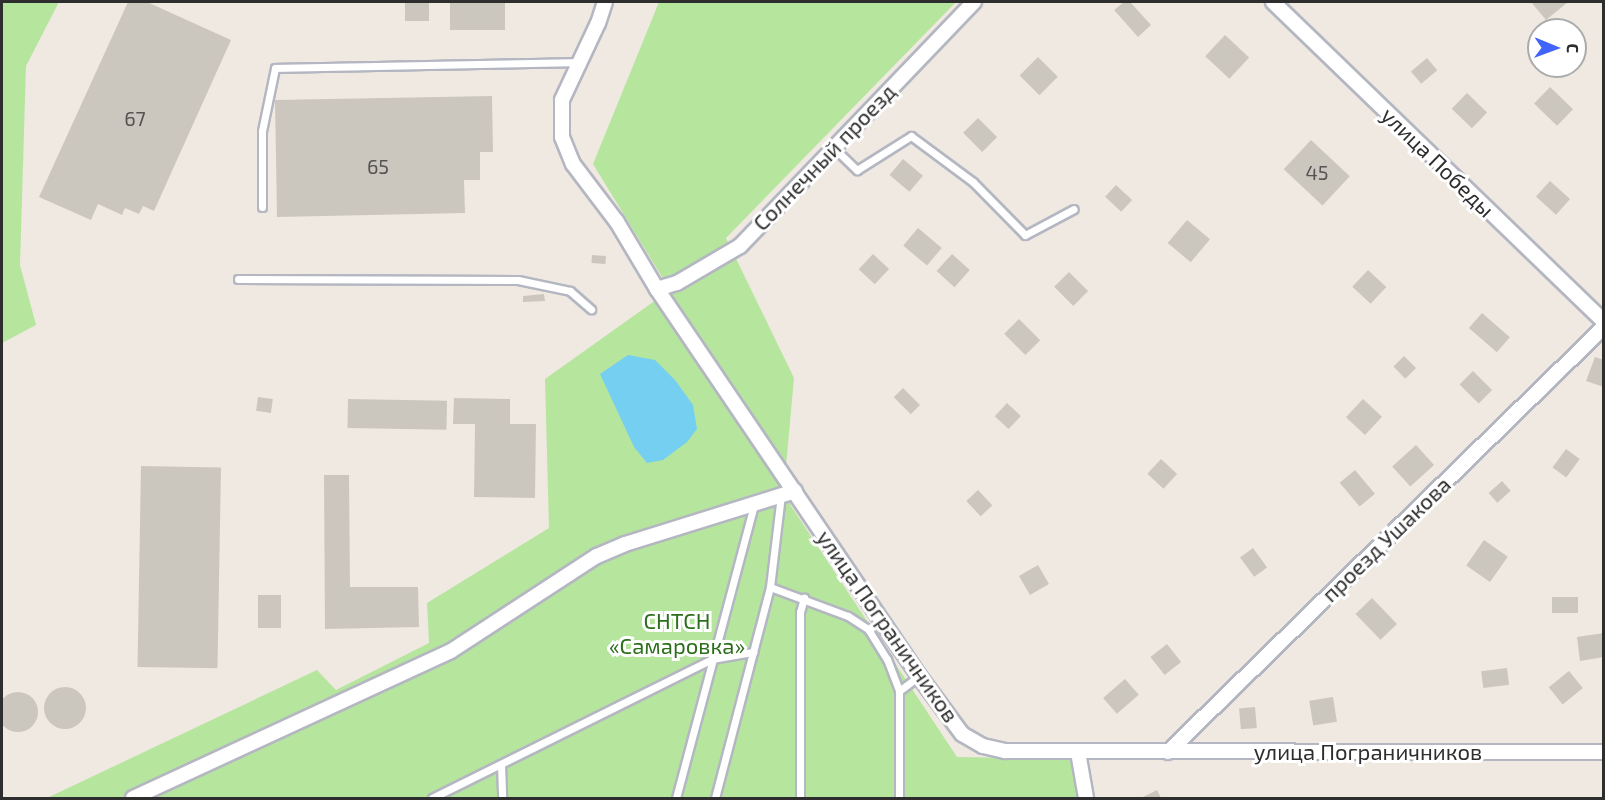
<!DOCTYPE html>
<html>
<head>
<meta charset="utf-8">
<style>
	body { margin:0 }
	#map { position:relative; width:1605px; height:800px; overflow:hidden; background:#efe9e1; font-family:"Exo 2",sans-serif }
	div>[style] { position:absolute }
	[style*='--x'] { left:calc(var(--x)*1px); top:calc(var(--y)*1px); width:calc(var(--w)*1px); rotate:calc(var(--a)*1deg) }
	.green>* { inset:0; background:#b6e59e }
	.water>* { inset:0; background:#75cff0 }
	.building>* { inset:0; background:#cbc7bf; transform-origin:0 0 }
	.round { border-radius:50% }
	.roads { filter:drop-shadow(2px 0 #b4b7c1) drop-shadow(-2px 0 #b4b7c1) drop-shadow(0 2px #b4b7c1) drop-shadow(0 -2px #b4b7c1) }
	.service>* { height:7px; margin:-3.5px; padding:0 3.5px; transform-origin:3.5px; border-radius:3.5px; background:#fff }
	.minor>* { height:14px; margin:-7px; padding:0 7px; transform-origin:7px; border-radius:7px; background:#fff }
	span { translate:-50% -50%; white-space:nowrap; text-align:center; line-height:1.15; -webkit-text-stroke:6px #fff; paint-order:stroke }
	.number-label { font-size:20px; color:#555452 }
	.number-label span { -webkit-text-stroke-width:0 }
	.street-label { font-size:22px; color:#2e2e2e }
	.park-label { font-size:22px; color:#2c6e1b }
	.frame { position:absolute; inset:0; border:3px solid #2e2e2e; pointer-events:none }
	.north { position:absolute; left:1527px; top:18px; width:60px; height:60px; box-sizing:border-box; background:#fff; border:2px solid #ababab; border-radius:50%; rotate:91deg; font-size:16px; font-weight:700; line-height:24px; text-align:center; color:#2e2e2e }
	.north::after { content:''; display:block; margin:auto; width:21px; height:27px; background:#4264fb; clip-path:polygon(50% 0,100% 100%,50% 72%,0 100%) }
</style>
</head>
<body>
<div id="map">
	<div class="green">
		<i style="clip-path:polygon(2px 2px,59px 2px,26px 66px,20px 265px,36px 325px,2px 343px)"></i>
		<i style="clip-path:polygon(659px 2px,956px 2px,726px 238px,794px 378px,784px 488px,791px 506px,957px 757px,1072px 759px,1078px 798px,47px 798px,317px 670px,336px 690px,429px 643px,427px 603px,549px 528px,545px 379px,670px 290px,593px 164px)"></i>
	</div>
	<div class="water">
		<i style="clip-path:polygon(628px 355px,655px 360px,675px 380px,693px 405px,697px 429px,687px 442px,663px 460px,647px 463px,634px 447px,600px 374px)"></i>
	</div>
	<div class="building">
		<i style="clip-path:polygon(128px 2px,147px 2px,231px 40px,154px 211px,143px 206px,139px 214px,125px 208px,122px 215px,98px 204px,91px 220px,39px 197px)"></i>
		<i style="left:405px;top:2px;width:24px;height:19px"></i>
		<i style="left:450px;top:2px;width:55px;height:28px"></i>
		<i style="clip-path:polygon(1124px 2px,1130px 2px,1151px 25px,1138px 37px,1114px 10px)"></i>
		<i style="clip-path:polygon(1531px 2px,1568px 2px,1546px 20px)"></i>
		<i style="left:1225px;top:35px;width:33px;height:29px;rotate:43deg"></i>
		<i style="left:1038px;top:57px;width:28px;height:26px;rotate:45deg"></i>
		<i style="left:1427px;top:58px;width:16px;height:21px;rotate:50deg"></i>
		<i style="clip-path:polygon(1539px 66px,1554px 66px,1549px 73px)"></i>
		<i style="left:1550px;top:87px;width:32px;height:23px;rotate:44deg"></i>
		<i style="left:1467px;top:93px;width:28px;height:22px;rotate:44deg"></i>
		<i style="clip-path:polygon(492px 96px,493px 152px,480px 152px,480px 180px,464px 180px,465px 213px,277px 217px,275px 100px)"></i>
		<i style="left:978px;top:118px;width:27px;height:21px;rotate:45deg"></i>
		<i style="left:1311px;top:140px;width:53px;height:40px;rotate:43deg"></i>
		<i style="left:903px;top:159px;width:26px;height:21px;rotate:40deg"></i>
		<i style="left:1550px;top:181px;width:27px;height:21px;rotate:42deg"></i>
		<i style="left:1116px;top:185px;width:22px;height:16px;rotate:43deg"></i>
		<i style="left:1187px;top:220px;width:30px;height:30px;rotate:40deg"></i>
		<i style="left:918px;top:228px;width:31px;height:23px;rotate:40deg"></i>
		<i style="left:873px;top:254px;width:22px;height:21px;rotate:43deg"></i>
		<i style="left:952px;top:254px;width:24px;height:23px;rotate:42deg"></i>
		<i style="left:592px;top:255px;width:14px;height:8px;rotate:4deg"></i>
		<i style="left:1368px;top:270px;width:25px;height:23px;rotate:43deg"></i>
		<i style="left:1069px;top:272px;width:27px;height:21px;rotate:45deg"></i>
		<i style="clip-path:polygon(544px 294px,545px 301px,523px 302px,523px 296px)"></i>
		<i style="left:1482px;top:313px;width:37px;height:20px;rotate:41deg"></i>
		<i style="left:1019px;top:319px;width:30px;height:21px;rotate:45deg"></i>
		<i style="left:1404px;top:356px;width:17px;height:15px;rotate:45deg"></i>
		<i style="clip-path:polygon(1595px 357px,1604px 360px,1604px 387px,1586px 381px)"></i>
		<i style="left:1473px;top:371px;width:27px;height:19px;rotate:45deg"></i>
		<i style="left:903px;top:388px;width:24px;height:13px;rotate:45deg"></i>
		<i style="left:258px;top:397px;width:15px;height:14px;rotate:8deg"></i>
		<i style="clip-path:polygon(454px 398px,510px 399px,510px 424px,536px 424px,535px 498px,474px 497px,475px 424px,453px 424px)"></i>
		<i style="left:348px;top:399px;width:99px;height:29px;rotate:1deg"></i>
		<i style="left:1363px;top:399px;width:26px;height:25px;rotate:43deg"></i>
		<i style="left:1007px;top:403px;width:19px;height:18px;rotate:43deg"></i>
		<i style="left:1416px;top:445px;width:27px;height:32px;rotate:48deg"></i>
		<i style="left:1566px;top:449px;width:17px;height:23px;rotate:36deg"></i>
		<i style="left:1161px;top:459px;width:22px;height:20px;rotate:43deg"></i>
		<i style="left:141px;top:466px;width:80px;height:201px;rotate:1deg"></i>
		<i style="left:1355px;top:470px;width:31px;height:20px;rotate:50deg"></i>
		<i style="clip-path:polygon(324px 475px,349px 475px,350px 587px,418px 587px,419px 627px,325px 629px)"></i>
		<i style="left:1502px;top:481px;width:13px;height:18px;rotate:48deg"></i>
		<i style="left:978px;top:490px;width:21px;height:16px;rotate:47deg"></i>
		<i style="left:1484px;top:540px;width:29px;height:31px;rotate:35deg"></i>
		<i style="left:1253px;top:548px;width:24px;height:16px;rotate:54deg"></i>
		<i style="left:1038px;top:565px;width:22px;height:22px;rotate:60deg"></i>
		<i style="left:258px;top:595px;width:23px;height:33px"></i>
		<i style="left:1552px;top:597px;width:26px;height:16px"></i>
		<i style="left:1372px;top:598px;width:36px;height:23px;rotate:46deg"></i>
		<i style="clip-path:polygon(1604px 633px,1604px 657px,1580px 661px,1577px 637px)"></i>
		<i style="left:1167px;top:644px;width:23px;height:21px;rotate:52deg"></i>
		<i style="left:1507px;top:668px;width:17px;height:26px;rotate:83deg"></i>
		<i style="left:1569px;top:671px;width:22px;height:26px;rotate:51deg"></i>
		<i style="left:1125px;top:679px;width:21px;height:29px;rotate:49deg"></i>
		<i class="round" style="left:44px;top:687px;width:42px;height:42px"></i>
		<i class="round" style="left:-2px;top:692px;width:40px;height:40px"></i>
		<i style="left:1333px;top:697px;width:25px;height:24px;rotate:81deg"></i>
		<i style="left:1255px;top:707px;width:21px;height:16px;rotate:85deg"></i>
		<i style="clip-path:polygon(1157px 790px,1161px 798px,1141px 798px)"></i>
	</div>
	<div class="roads">
		<div class="service">
			<i style="--x:834;--y:148;--w:32;--a:44"></i>
			<i style="--x:857;--y:170;--w:64;--a:-32.2"></i>
			<i style="--x:911;--y:136;--w:77;--a:36.6"></i>
			<i style="--x:973;--y:182;--w:74;--a:45.5"></i>
			<i style="--x:1025;--y:235;--w:55;--a:-28"></i>
			<i style="--x:262;--y:207;--w:76;--a:-90"></i>
			<i style="--x:262;--y:131;--w:64;--a:-78.3"></i>
			<i style="--x:275;--y:68;--w:305;--a:-1.1"></i>
			<i style="--x:238;--y:279;--w:280;--a:0.2"></i>
			<i style="--x:518;--y:280;--w:53;--a:11.9"></i>
			<i style="--x:570;--y:291;--w:28;--a:41"></i>
			<i style="--x:770;--y:587;--w:83;--a:20.4"></i>
			<i style="--x:848;--y:616;--w:24;--a:33"></i>
			<i style="--x:868;--y:629;--w:36;--a:58"></i>
			<i style="--x:887;--y:659;--w:34;--a:69"></i>
			<i style="--x:501;--y:764;--w:34;--a:88"></i>
			<i style="--x:432;--y:798;--w:313;--a:-26.4"></i>
			<i style="--x:712;--y:659;--w:42;--a:-9.7"></i>
			<i style="--x:676;--y:798;--w:304;--a:-75.1"></i>
			<i style="--x:715;--y:798;--w:218;--a:-75.4"></i>
			<i style="--x:770;--y:587;--w:93;--a:-83.2"></i>
			<i style="--x:800;--y:798;--w:186;--a:-90"></i>
			<i style="--x:800;--y:612;--w:15;--a:-74"></i>
			<i style="--x:899;--y:798;--w:107;--a:-90"></i>
			<i style="--x:899;--y:691;--w:25;--a:-37"></i>
		</div>
		<div class="minor">
			<i style="--x:605;--y:2;--w:22;--a:108"></i>
			<i style="--x:598;--y:23;--w:85;--a:115.1"></i>
			<i style="--x:562;--y:100;--w:37;--a:90"></i>
			<i style="--x:562;--y:137;--w:29;--a:68"></i>
			<i style="--x:573;--y:164;--w:73;--a:52.8"></i>
			<i style="--x:617;--y:222;--w:78;--a:59.2"></i>
			<i style="--x:657;--y:289;--w:467;--a:55.9"></i>
			<i style="--x:919;--y:676;--w:72;--a:53.4"></i>
			<i style="--x:962;--y:734;--w:24;--a:30"></i>
			<i style="--x:983;--y:746;--w:23;--a:13"></i>
			<i style="--x:1005;--y:751;--w:599;--a:0.1"></i>
			<i style="--x:1273;--y:2;--w:460;--a:44"></i>
			<i style="--x:657;--y:289;--w:21;--a:-17"></i>
			<i style="--x:677;--y:283;--w:73;--a:-30.4"></i>
			<i style="--x:740;--y:246;--w:338;--a:-46.2"></i>
			<i style="--x:1078;--y:752;--w:47;--a:80.1"></i>
			<i style="--x:1168;--y:752;--w:609;--a:-44.27"></i>
			<i style="--x:133;--y:798;--w:350;--a:-24.8"></i>
			<i style="--x:451;--y:651;--w:174;--a:-33.1"></i>
			<i style="--x:597;--y:556;--w:30;--a:-23"></i>
			<i style="--x:625;--y:544;--w:178;--a:-17.3"></i>
		</div>
	</div>
	<div class="number-label">
		<span style="left:135px;top:118px">67</span>
		<span style="left:378px;top:166px">65</span>
		<span style="left:1317px;top:172px">45</span>
	</div>
	<div class="street-label">
		<span style="left:824px;top:157px;rotate:-46deg">Солнечный проезд</span>
		<span style="left:1438px;top:162px;rotate:44deg">улица Победы</span>
		<span style="left:1386px;top:539px;rotate:-44deg">проезд Ушакова</span>
		<span style="left:888px;top:626px;rotate:55deg">улица Пограничников</span>
		<span style="left:1368px;top:752px">улица Пограничников</span>
	</div>
	<div class="park-label">
		<span style="left:677px;top:633px">СНТСН<br>«Самаровка»</span>
	</div>
	<div class="frame"></div>
	<div class="north">С</div>
</div>
</body>
</html>
